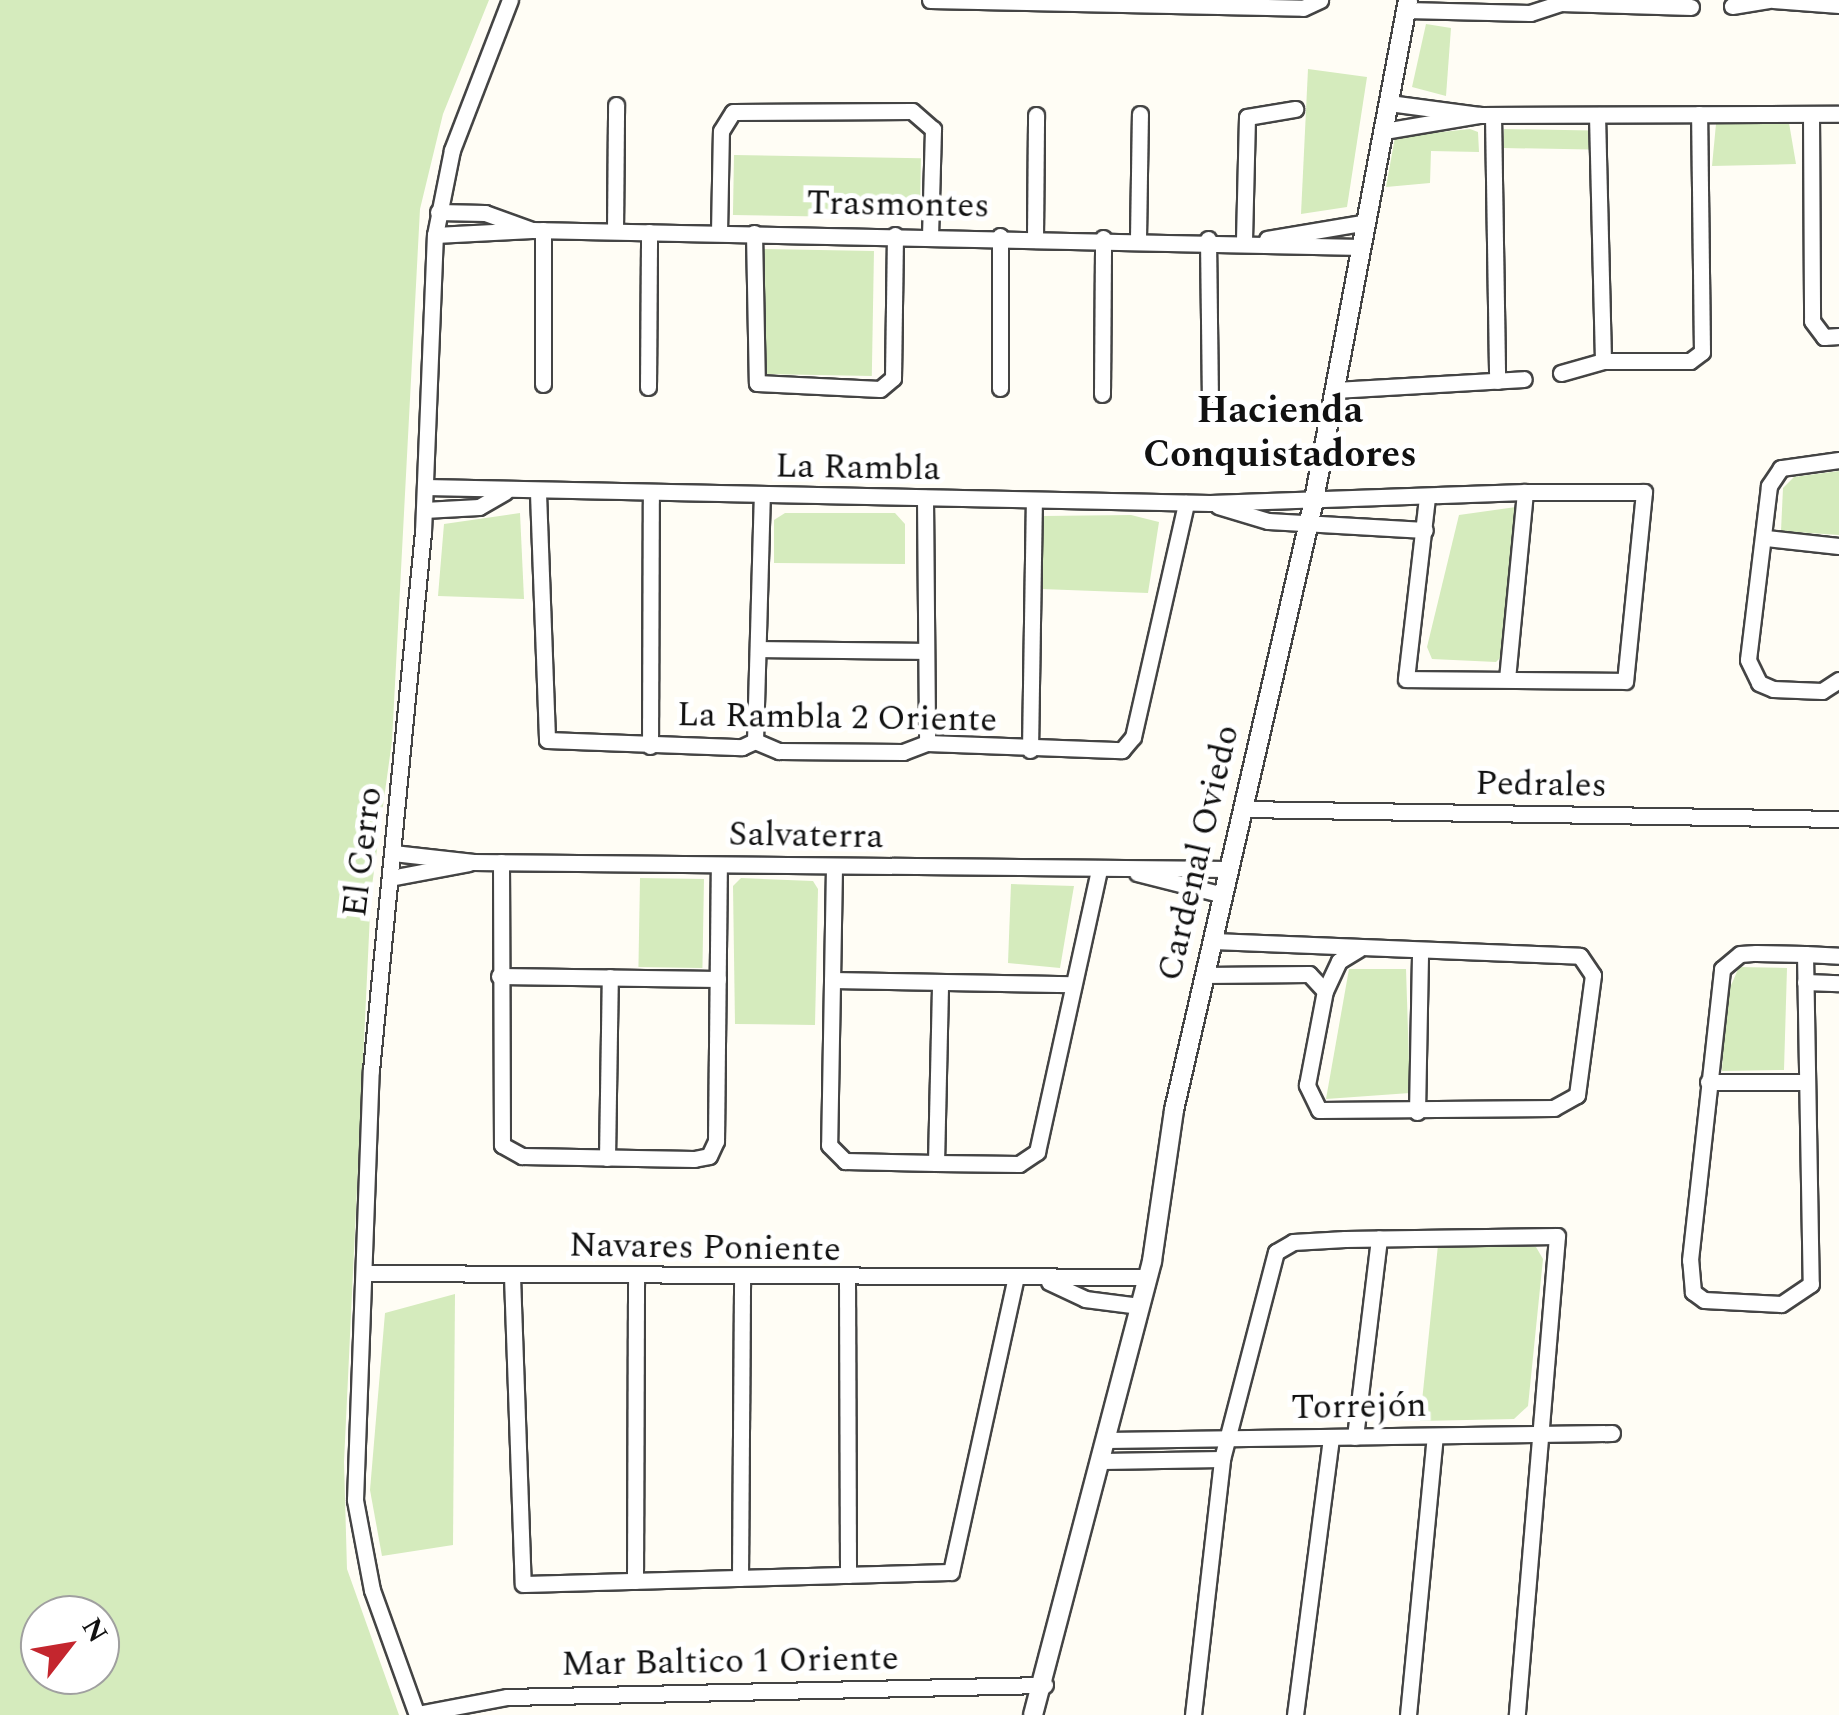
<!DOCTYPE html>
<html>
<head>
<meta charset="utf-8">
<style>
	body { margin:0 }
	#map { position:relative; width:1839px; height:1715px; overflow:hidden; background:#fffdf5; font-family:Spectral,serif }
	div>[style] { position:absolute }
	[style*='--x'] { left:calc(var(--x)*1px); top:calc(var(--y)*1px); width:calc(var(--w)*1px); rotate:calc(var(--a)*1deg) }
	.green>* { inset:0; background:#d5ebbd; transform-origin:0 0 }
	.roads { filter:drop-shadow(2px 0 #444) drop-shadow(-2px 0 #444) drop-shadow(0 2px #444) drop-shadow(0 -2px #444) }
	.minor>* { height:15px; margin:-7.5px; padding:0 7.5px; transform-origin:7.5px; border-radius:7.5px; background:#fff }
	.tertiary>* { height:18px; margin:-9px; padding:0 9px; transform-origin:9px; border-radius:9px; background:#fff }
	span { translate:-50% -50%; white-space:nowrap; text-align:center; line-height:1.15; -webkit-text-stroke:10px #fff; paint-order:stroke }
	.street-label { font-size:35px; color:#111 }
	.neighbourhood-label { font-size:38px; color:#111; font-weight:700 }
	.north { position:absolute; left:20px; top:1595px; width:100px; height:100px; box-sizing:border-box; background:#fff; border:2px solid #a0a0a0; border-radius:50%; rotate:59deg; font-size:28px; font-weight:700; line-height:40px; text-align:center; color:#111 }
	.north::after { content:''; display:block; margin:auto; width:35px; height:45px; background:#c4262e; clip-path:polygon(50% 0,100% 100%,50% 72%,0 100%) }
</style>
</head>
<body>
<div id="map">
	<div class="green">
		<i style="clip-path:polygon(evenodd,0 0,489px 0,443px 114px,420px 209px,392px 741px,371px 893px,344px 1462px,347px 1569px,399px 1715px,0 1715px,0 0,40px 1615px,100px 1615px,100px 1675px,40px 1675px,40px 1615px)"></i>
		<i style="clip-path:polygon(1426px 24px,1451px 28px,1446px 96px,1412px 87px)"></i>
		<i style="clip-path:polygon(1308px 69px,1367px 77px,1347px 207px,1301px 214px)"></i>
		<i style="clip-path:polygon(1789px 123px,1796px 164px,1712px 166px,1716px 124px)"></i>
		<i style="clip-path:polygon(1470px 129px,1478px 132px,1479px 152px,1431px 151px,1430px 183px,1386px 187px,1395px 137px)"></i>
		<i style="left:1504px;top:129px;width:87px;height:19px;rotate:1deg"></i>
		<i style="left:734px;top:155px;width:187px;height:60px;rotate:1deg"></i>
		<i style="left:764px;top:249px;width:110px;height:125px;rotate:1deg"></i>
		<i style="clip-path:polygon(1839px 471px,1839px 535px,1781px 531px,1783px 488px,1794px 477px)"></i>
		<i style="clip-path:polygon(1516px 507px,1503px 655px,1496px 662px,1432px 659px,1427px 647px,1459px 515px)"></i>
		<i style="clip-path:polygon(520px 513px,524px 599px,438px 596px,444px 524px)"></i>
		<i style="clip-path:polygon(785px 513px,895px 513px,905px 524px,905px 564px,774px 563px,774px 520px)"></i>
		<i style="clip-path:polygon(1131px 515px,1159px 522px,1148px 593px,1041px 589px,1043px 516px)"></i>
		<i style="left:640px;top:878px;width:64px;height:89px;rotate:1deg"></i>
		<i style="clip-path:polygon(741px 878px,813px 881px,818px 889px,815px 1025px,735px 1024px,733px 886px)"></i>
		<i style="clip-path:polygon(1011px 884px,1074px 886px,1060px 968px,1008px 963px)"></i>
		<i style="clip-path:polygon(1739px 967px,1787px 968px,1784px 1070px,1722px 1071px,1726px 997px)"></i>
		<i style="clip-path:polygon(1349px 969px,1406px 969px,1410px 1093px,1326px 1099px)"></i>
		<i style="clip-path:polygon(1438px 1245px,1536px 1247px,1543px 1259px,1528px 1406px,1514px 1419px,1420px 1421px)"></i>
		<i style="clip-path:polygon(455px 1294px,453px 1545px,382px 1556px,370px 1490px,385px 1313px)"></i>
	</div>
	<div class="roads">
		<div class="minor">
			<i style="--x:930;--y:0;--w:373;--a:1.2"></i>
			<i style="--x:1303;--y:8;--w:19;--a:-25"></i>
			<i style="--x:1773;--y:0;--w:66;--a:4.3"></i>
			<i style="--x:1732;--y:6;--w:37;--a:-9"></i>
			<i style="--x:1406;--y:10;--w:124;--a:1.4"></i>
			<i style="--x:1530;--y:13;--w:32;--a:-18"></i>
			<i style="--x:1560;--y:3;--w:131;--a:1.7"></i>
			<i style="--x:1389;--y:103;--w:91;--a:7.6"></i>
			<i style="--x:1479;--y:115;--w:360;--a:-0.2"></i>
			<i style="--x:1811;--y:114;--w:207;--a:89.7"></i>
			<i style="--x:1812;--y:321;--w:20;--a:53"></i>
			<i style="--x:1824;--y:337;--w:15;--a:-4"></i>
			<i style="--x:1493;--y:115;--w:266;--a:89.1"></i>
			<i style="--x:1597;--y:115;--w:246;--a:88.6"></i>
			<i style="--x:1384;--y:131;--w:96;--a:-9.6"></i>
			<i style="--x:438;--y:212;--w:47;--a:1.2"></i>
			<i style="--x:485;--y:213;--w:50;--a:19.9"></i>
			<i style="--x:615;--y:231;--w:126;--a:-89.5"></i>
			<i style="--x:719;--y:233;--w:102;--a:-88.9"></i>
			<i style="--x:721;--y:131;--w:22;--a:-58"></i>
			<i style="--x:733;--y:112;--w:179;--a:-0.3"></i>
			<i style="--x:912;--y:111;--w:28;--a:41"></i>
			<i style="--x:933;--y:129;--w:107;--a:91.6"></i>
			<i style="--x:754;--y:233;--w:150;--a:88.9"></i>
			<i style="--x:757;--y:383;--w:123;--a:2.8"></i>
			<i style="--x:880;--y:389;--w:17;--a:-40"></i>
			<i style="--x:893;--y:378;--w:143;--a:-89.2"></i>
			<i style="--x:435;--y:235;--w:97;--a:-3"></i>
			<i style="--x:532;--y:230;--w:830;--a:1.17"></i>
			<i style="--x:1035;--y:237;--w:122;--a:-89.5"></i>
			<i style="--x:1138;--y:238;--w:124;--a:-89.1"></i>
			<i style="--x:1208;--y:239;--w:155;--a:89.3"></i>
			<i style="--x:1267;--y:239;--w:101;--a:-9.6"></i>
			<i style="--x:1244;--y:240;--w:123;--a:-88.6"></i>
			<i style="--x:1247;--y:117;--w:49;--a:-9.5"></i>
			<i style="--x:1603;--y:361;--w:87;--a:0"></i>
			<i style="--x:1690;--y:361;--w:15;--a:-37"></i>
			<i style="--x:1702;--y:352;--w:238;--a:-90.7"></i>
			<i style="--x:1561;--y:373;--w:44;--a:-15.9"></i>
			<i style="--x:543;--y:384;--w:154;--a:-90"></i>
			<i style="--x:648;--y:387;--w:155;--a:-89.6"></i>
			<i style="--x:1000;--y:388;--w:152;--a:-90"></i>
			<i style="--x:1335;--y:390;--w:189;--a:-3.3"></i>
			<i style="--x:1102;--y:394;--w:156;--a:-89.6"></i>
			<i style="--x:1839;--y:460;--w:59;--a:172.1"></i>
			<i style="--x:1781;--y:468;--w:22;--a:124"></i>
			<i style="--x:1769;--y:486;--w:175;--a:96.9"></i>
			<i style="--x:1748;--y:660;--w:25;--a:64"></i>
			<i style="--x:1759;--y:683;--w:15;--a:23"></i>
			<i style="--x:1773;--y:689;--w:49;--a:2.3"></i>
			<i style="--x:1822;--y:691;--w:20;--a:-33"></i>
			<i style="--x:425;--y:487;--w:785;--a:1.17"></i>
			<i style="--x:1210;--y:503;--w:315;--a:-2"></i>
			<i style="--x:1525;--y:492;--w:119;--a:0"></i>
			<i style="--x:1644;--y:492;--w:190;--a:95.7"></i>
			<i style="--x:1625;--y:681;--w:219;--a:-179.5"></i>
			<i style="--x:1406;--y:679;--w:183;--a:-83.4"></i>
			<i style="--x:538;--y:493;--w:247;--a:87.9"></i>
			<i style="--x:547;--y:740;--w:195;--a:2.1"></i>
			<i style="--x:742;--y:747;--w:14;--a:-25"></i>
			<i style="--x:925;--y:499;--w:244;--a:89.5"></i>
			<i style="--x:1218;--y:506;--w:52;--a:16.7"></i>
			<i style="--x:1268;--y:521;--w:157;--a:3.3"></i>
			<i style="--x:424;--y:510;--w:55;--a:-3.1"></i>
			<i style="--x:479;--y:507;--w:30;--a:-30"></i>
			<i style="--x:1766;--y:538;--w:73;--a:6.3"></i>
			<i style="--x:761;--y:649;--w:163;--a:0.7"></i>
			<i style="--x:1507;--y:679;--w:188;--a:-84.5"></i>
			<i style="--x:755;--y:741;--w:26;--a:23"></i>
			<i style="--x:779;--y:751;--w:124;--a:0.5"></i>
			<i style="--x:903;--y:752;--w:26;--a:-21"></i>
			<i style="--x:927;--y:743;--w:195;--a:2.1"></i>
			<i style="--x:1122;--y:750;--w:17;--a:-50"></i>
			<i style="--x:1133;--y:737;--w:240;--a:-77.2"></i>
			<i style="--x:755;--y:741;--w:245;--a:-88.4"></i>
			<i style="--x:650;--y:746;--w:251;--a:-89.8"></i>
			<i style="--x:1030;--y:750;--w:249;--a:-89.1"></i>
			<i style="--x:1243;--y:809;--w:596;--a:0.96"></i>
			<i style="--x:393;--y:853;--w:81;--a:6.4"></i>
			<i style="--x:473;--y:862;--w:756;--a:0.53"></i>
			<i style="--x:501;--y:862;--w:283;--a:89.8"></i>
			<i style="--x:502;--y:1145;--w:23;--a:29"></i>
			<i style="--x:522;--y:1156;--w:172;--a:1"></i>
			<i style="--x:694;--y:1159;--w:15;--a:-11"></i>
			<i style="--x:709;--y:1156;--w:17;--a:-65"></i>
			<i style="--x:716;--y:1141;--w:276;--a:-89.4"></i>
			<i style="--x:834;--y:867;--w:278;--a:91"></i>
			<i style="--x:829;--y:1145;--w:23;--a:45"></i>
			<i style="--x:845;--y:1161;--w:91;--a:1.3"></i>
			<i style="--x:936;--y:1163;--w:83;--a:0.7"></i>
			<i style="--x:1019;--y:1164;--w:22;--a:-34"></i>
			<i style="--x:1037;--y:1152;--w:289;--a:-77.6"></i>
			<i style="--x:1137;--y:873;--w:89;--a:14.3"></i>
			<i style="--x:390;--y:878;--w:80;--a:-10.8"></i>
			<i style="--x:1213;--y:941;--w:367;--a:2.3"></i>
			<i style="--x:1580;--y:956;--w:23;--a:56"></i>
			<i style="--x:1593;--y:975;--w:121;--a:97.6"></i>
			<i style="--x:1577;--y:1095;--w:26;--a:151"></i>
			<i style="--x:1554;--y:1108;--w:235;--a:179.5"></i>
			<i style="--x:1319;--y:1110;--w:28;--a:-116"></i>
			<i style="--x:1307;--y:1085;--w:96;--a:-79.2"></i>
			<i style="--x:1325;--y:991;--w:33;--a:-65"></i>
			<i style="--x:1339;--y:961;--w:23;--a:-31"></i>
			<i style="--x:1805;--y:954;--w:330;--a:89"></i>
			<i style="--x:1811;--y:1284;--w:36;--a:146"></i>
			<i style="--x:1781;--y:1304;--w:77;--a:-177"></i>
			<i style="--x:1704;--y:1300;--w:14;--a:-144"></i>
			<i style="--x:1693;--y:1292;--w:32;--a:-95"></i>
			<i style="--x:1690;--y:1260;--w:293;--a:-83.7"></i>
			<i style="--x:1722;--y:969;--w:23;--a:-40"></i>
			<i style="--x:1740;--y:954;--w:16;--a:-4"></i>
			<i style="--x:1756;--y:953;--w:49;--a:1.2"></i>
			<i style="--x:1805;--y:954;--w:34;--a:3"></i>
			<i style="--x:1204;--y:975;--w:105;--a:-0.5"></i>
			<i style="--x:1309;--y:974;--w:23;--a:47"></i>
			<i style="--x:499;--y:976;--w:219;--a:0.8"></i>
			<i style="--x:832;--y:980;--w:240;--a:1"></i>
			<i style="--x:1805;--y:982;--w:34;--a:2"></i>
			<i style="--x:1708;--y:1082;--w:96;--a:0"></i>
			<i style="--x:1417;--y:1112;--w:162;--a:-88.9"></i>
			<i style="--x:607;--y:1158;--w:181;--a:-89.1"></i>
			<i style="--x:936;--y:1163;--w:181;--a:-88.7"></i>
			<i style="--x:364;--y:1273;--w:783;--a:0.29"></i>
			<i style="--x:512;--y:1276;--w:308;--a:88"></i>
			<i style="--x:523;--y:1584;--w:428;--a:-1.6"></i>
			<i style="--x:951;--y:1572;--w:297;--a:-77.6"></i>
			<i style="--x:847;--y:1280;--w:295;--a:89.8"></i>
			<i style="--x:1049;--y:1282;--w:40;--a:25"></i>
			<i style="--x:1085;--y:1299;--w:55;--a:7.3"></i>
			<i style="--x:1355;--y:1437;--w:200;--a:-83.1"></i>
			<i style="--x:1106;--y:1440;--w:506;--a:-0.79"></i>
			<i style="--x:1102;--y:1461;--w:120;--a:-1"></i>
			<i style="--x:740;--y:1578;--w:299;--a:-89.6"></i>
			<i style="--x:635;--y:1581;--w:304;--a:-89.8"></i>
			<i style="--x:417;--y:1714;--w:92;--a:-10.7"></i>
			<i style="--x:507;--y:1697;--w:538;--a:-1.28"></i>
			<i style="--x:417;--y:1715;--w:133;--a:-109.8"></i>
			<i style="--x:372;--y:1590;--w:92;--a:-100.7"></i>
			<i style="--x:355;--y:1500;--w:430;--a:-87.9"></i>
			<i style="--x:371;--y:1070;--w:541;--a:-84.48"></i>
			<i style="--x:423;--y:532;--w:297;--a:-87.7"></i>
			<i style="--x:435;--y:235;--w:87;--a:-78.7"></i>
			<i style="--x:452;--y:150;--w:161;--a:-68.9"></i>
			<i style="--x:1193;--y:1715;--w:258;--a:-83.5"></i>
			<i style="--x:1222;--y:1459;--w:214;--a:-75.4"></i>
			<i style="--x:1276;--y:1252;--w:20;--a:-30"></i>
			<i style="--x:1293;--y:1242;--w:52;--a:-3.3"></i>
			<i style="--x:1345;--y:1239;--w:212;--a:-0.8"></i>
			<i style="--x:1557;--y:1236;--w:481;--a:94.8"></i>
			<i style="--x:1295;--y:1715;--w:279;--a:-82.6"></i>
			<i style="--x:1408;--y:1715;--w:280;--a:-84.5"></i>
		</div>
		<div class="tertiary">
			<i style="--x:1033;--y:1715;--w:469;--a:-75.3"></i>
			<i style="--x:1152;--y:1261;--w:153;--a:-81.7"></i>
			<i style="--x:1174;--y:1110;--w:626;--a:-77.07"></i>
			<i style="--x:1314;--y:500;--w:509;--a:-79.35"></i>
		</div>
	</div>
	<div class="street-label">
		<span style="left:898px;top:205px;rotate:1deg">Trasmontes</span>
		<span style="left:858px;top:468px;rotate:1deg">La Rambla</span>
		<span style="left:837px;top:718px;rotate:1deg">La Rambla 2 Oriente</span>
		<span style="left:1541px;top:785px;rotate:1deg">Pedrales</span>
		<span style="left:806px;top:836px;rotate:1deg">Salvaterra</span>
		<span style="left:363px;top:852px;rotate:-83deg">El Cerro</span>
		<span style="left:1199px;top:853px;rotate:-77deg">Cardenal Oviedo</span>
		<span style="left:705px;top:1248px;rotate:1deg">Navares Poniente</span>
		<span style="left:1359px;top:1407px;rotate:-1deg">Torrejón</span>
		<span style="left:730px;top:1662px;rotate:-1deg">Mar Baltico 1 Oriente</span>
	</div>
	<div class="neighbourhood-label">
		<span style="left:1280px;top:434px">Hacienda<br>Conquistadores</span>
	</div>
	<div class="north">N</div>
</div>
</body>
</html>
